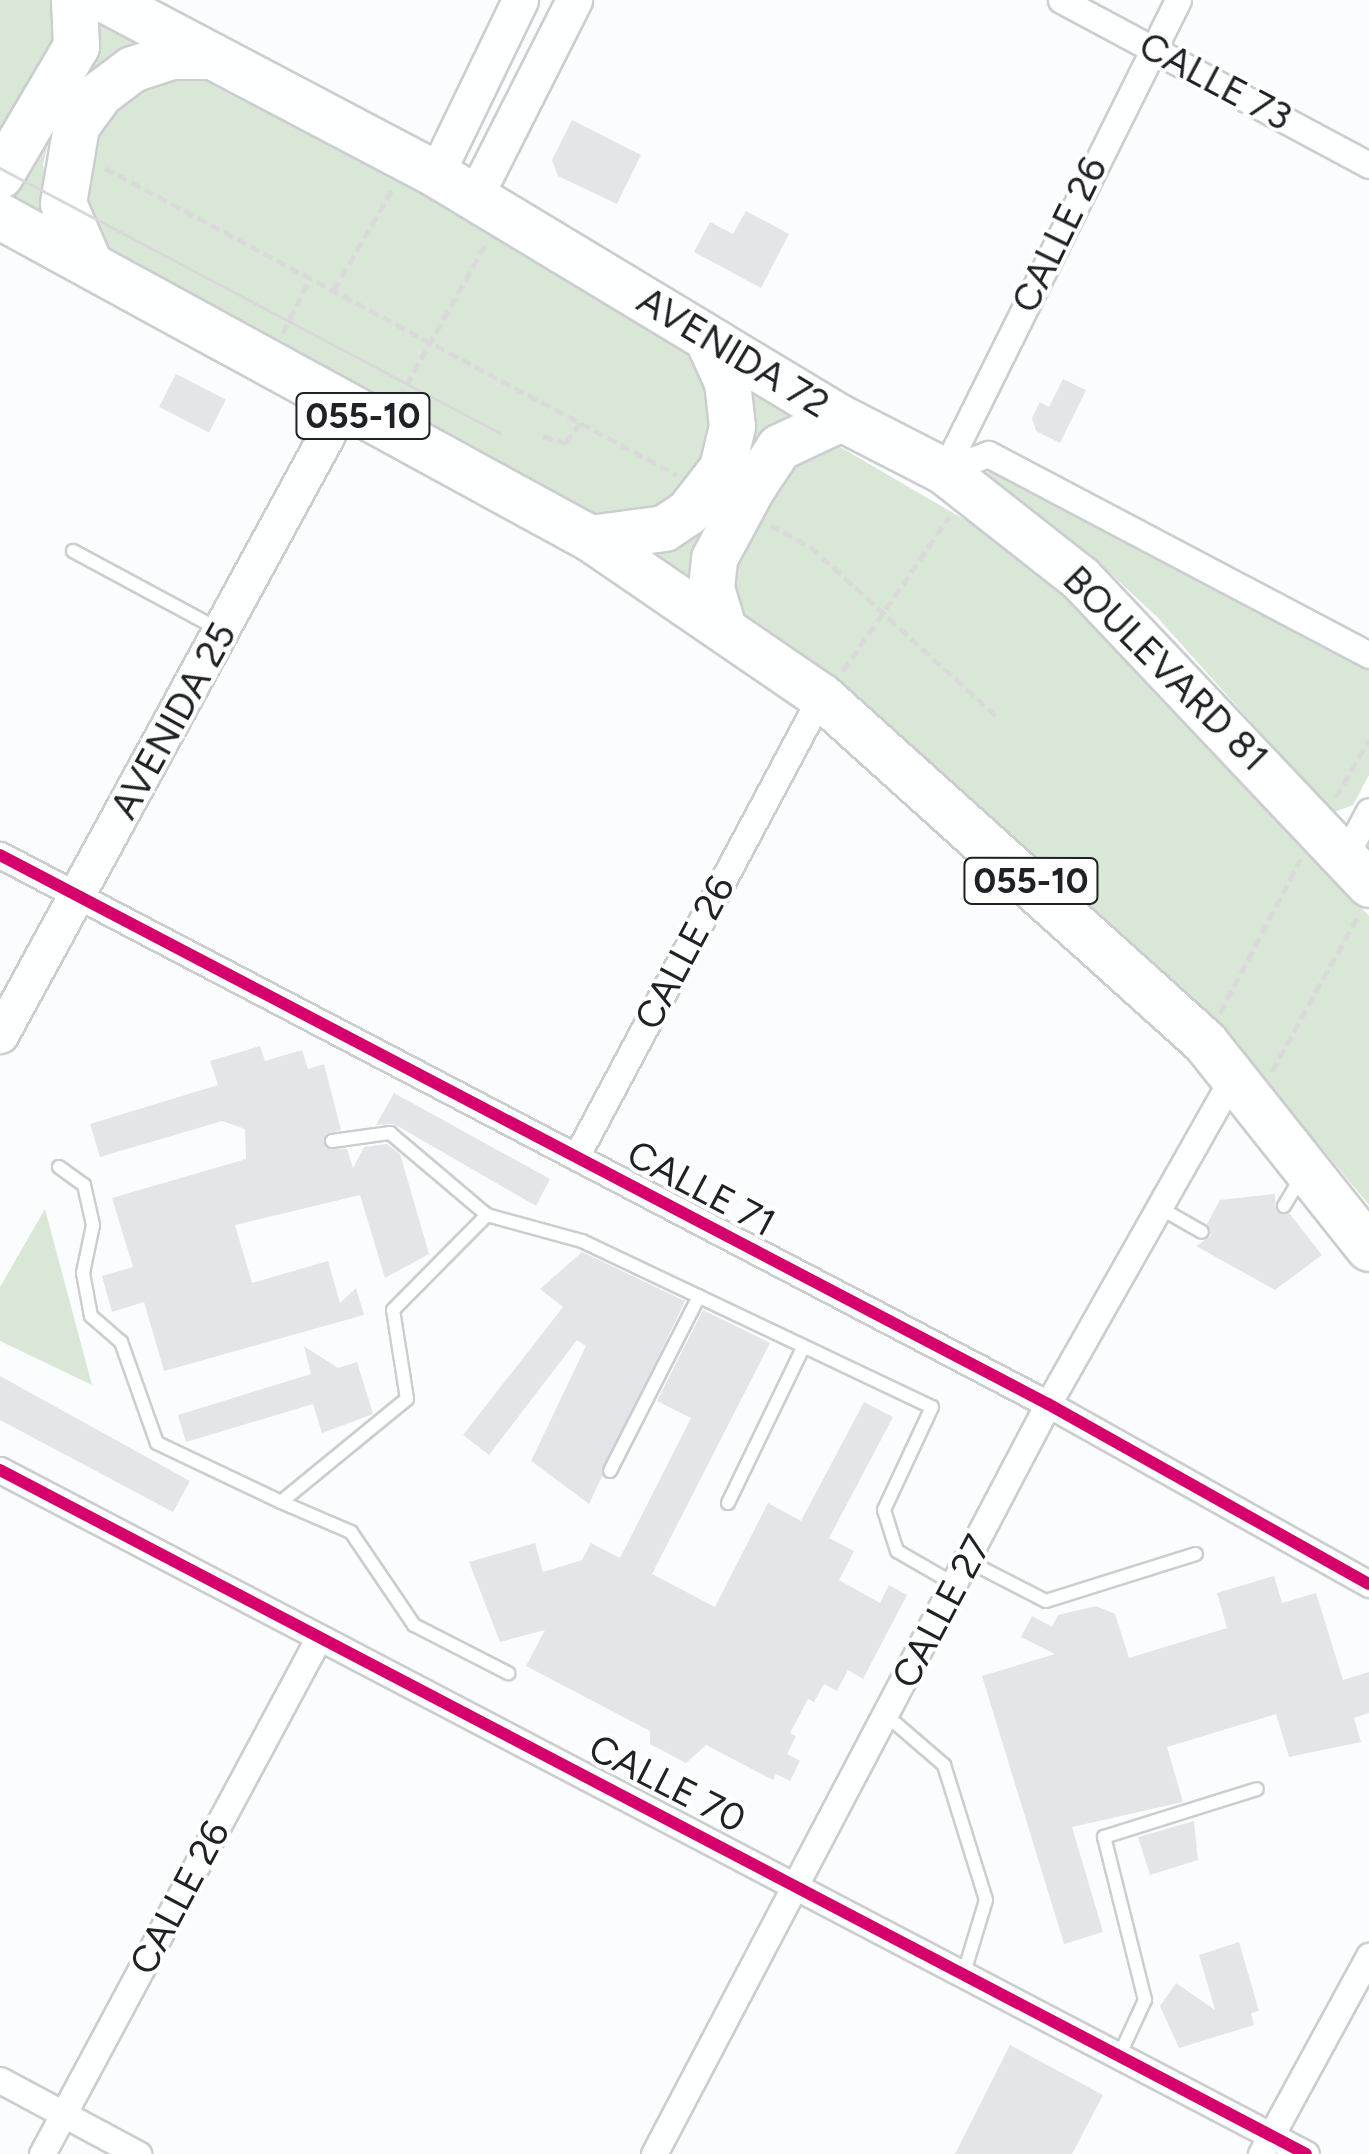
<!DOCTYPE html>
<html>
<head>
<meta charset="utf-8">
<style>
	body { margin:0 }
	#map { position:relative; width:1369px; height:2154px; overflow:hidden; background:#fbfcfd; font-family:Figtree,sans-serif }
	div>[style] { position:absolute }
	[style*='--x'] { left:calc(var(--x)*1px); top:calc(var(--y)*1px); width:calc(var(--w)*1px); rotate:calc(var(--a)*1deg) }
	.green>* { inset:0; background:#d9e8d6 }
	.building>* { inset:0; background:#e3e5e8; transform-origin:0 0 }
	.path>* { height:5px; margin-top:-2.5px; transform-origin:0; background:repeating-linear-gradient(90deg,#dadada 0 10px,transparent 0 15px) }
	.roads { filter:drop-shadow(2px 0 #cbcdcf) drop-shadow(-2px 0 #cbcdcf) drop-shadow(0 2px #cbcdcf) drop-shadow(0 -2px #cbcdcf) }
	.lane>* { height:12px; margin:-6px; padding:0 6px; transform-origin:6px; border-radius:6px; background:#feffff }
	.street>* { height:25px; margin:-12.5px; padding:0 12.5px; transform-origin:12.5px; border-radius:12.5px; background:#feffff }
	.secondary>* { height:35px; margin:-17.5px; padding:0 17.5px; transform-origin:17.5px; border-radius:17.5px; background:#feffff }
	.highway>* { height:45px; margin:-22.5px; padding:0 22.5px; transform-origin:22.5px; border-radius:22.5px; background:#feffff }
	.tram>* { height:2.5px; margin:-1.25px; padding:0 1.25px; transform-origin:1.25px; border-radius:1.25px; background:#d8d8d8 }
	.cycleway>* { height:12px; margin:-6px; padding:0 6px; transform-origin:6px; border-radius:6px; background:#d6006c }
	span { translate:-50% -50%; white-space:nowrap; text-align:center; line-height:1.15; -webkit-text-stroke:8px #fff; paint-order:stroke }
	.shield-label span { padding:2px 8px; background:#fff; border:2px solid; border-radius:8px; -webkit-text-stroke-width:0 }
	.shield-label { font-size:35px; color:#1e2125; font-weight:700 }
	.street-label { font-size:38px; color:#1e2125 }
</style>
</head>
<body>
<div id="map">
	<div class="green">
		<i style="clip-path:polygon(0 0,56px 0,66px 25px,0 160px)"></i>
		<i style="clip-path:polygon(92px 16px,147px 45px,69px 99px,51px 133px,43px 164px,52px 225px,0 197px)"></i>
		<i style="clip-path:polygon(194px 75px,510px 238px,676px 340px,704px 369px,717px 410px,691px 489px,633px 520px,571px 512px,116px 258px,94px 235px,77px 181px,85px 139px,134px 85px)"></i>
		<i style="clip-path:polygon(744px 382px,796px 414px,697px 588px,641px 554px,671px 544px)"></i>
		<i style="clip-path:polygon(823px 437px,1020px 552px,1101px 622px,1369px 916px,1369px 1205px,1226px 1033px,1106px 921px,818px 668px,729px 611px,721px 575px,793px 444px)"></i>
		<i style="clip-path:polygon(990px 466px,1369px 670px,1369px 775px,1353px 805px,1332px 813px,1158px 618px,1091px 555px,985px 479px)"></i>
		<i style="clip-path:polygon(45px 1209px,92px 1385px,0 1341px,0 1287px)"></i>
	</div>
	<div class="building">
		<i style="clip-path:polygon(572px 120px,641px 155px,617px 204px,558px 176px,552px 160px)"></i>
		<i style="clip-path:polygon(746px 211px,789px 234px,761px 288px,694px 252px,710px 222px,733px 234px)"></i>
		<i style="left:176px;top:374px;width:56px;height:37px;rotate:27deg"></i>
		<i style="clip-path:polygon(1063px 379px,1086px 390px,1060px 443px,1036px 431px,1032px 418px,1040px 402px,1049px 407px)"></i>
		<i style="clip-path:polygon(260px 1046px,265px 1061px,302px 1050px,308px 1069px,324px 1064px,341px 1130px,325px 1134px,325px 1148px,347px 1149px,353px 1168px,364px 1147px,387px 1144px,400px 1154px,429px 1254px,385px 1278px,360px 1195px,235px 1225px,252px 1283px,328px 1261px,340px 1303px,356px 1288px,364px 1315px,164px 1371px,144px 1302px,112px 1312px,102px 1276px,133px 1267px,112px 1198px,246px 1159px,245px 1129px,222px 1121px,100px 1157px,90px 1124px,218px 1085px,210px 1061px)"></i>
		<i style="clip-path:polygon(394px 1093px,550px 1179px,536px 1206px,394px 1124px,376px 1125px)"></i>
		<i style="clip-path:polygon(1275px 1194px,1276px 1212px,1290px 1214px,1322px 1255px,1275px 1290px,1196px 1246px,1211px 1236px,1207px 1224px,1220px 1200px)"></i>
		<i style="clip-path:polygon(582px 1252px,685px 1301px,589px 1504px,531px 1461px,586px 1346px,577px 1340px,489px 1455px,463px 1435px,563px 1307px,540px 1289px)"></i>
		<i style="clip-path:polygon(703px 1310px,770px 1343px,652px 1574px,715px 1607px,768px 1503px,801px 1521px,864px 1402px,893px 1417px,829px 1538px,854px 1551px,839px 1580px,880px 1603px,889px 1585px,907px 1595px,863px 1679px,848px 1670px,837px 1691px,824px 1684px,814px 1702px,808px 1699px,790px 1733px,796px 1736px,787px 1754px,800px 1761px,790px 1781px,776px 1774px,773px 1780px,706px 1745px,686px 1763px,650px 1744px,650px 1731px,526px 1666px,545px 1630px,500px 1642px,469px 1562px,535px 1543px,543px 1572px,582px 1560px,591px 1543px,620px 1558px,691px 1418px,657px 1401px)"></i>
		<i style="clip-path:polygon(304px 1346px,338px 1368px,357px 1362px,373px 1414px,322px 1433px,313px 1404px,186px 1442px,178px 1415px,311px 1374px)"></i>
		<i style="clip-path:polygon(0 1376px,190px 1481px,173px 1512px,0 1420px)"></i>
		<i style="clip-path:polygon(1274px 1576px,1282px 1603px,1316px 1593px,1343px 1680px,1369px 1672px,1369px 1713px,1354px 1718px,1361px 1742px,1289px 1757px,1276px 1714px,1167px 1747px,1183px 1802px,1072px 1827px,1103px 1932px,1064px 1944px,982px 1676px,1055px 1654px,1021px 1637px,1032px 1616px,1052px 1627px,1058px 1615px,1096px 1606px,1115px 1614px,1129px 1658px,1227px 1628px,1217px 1593px)"></i>
		<i style="clip-path:polygon(1194px 1821px,1198px 1860px,1150px 1875px,1138px 1837px)"></i>
		<i style="clip-path:polygon(1239px 1942px,1259px 2011px,1251px 2013px,1254px 2025px,1179px 2048px,1160px 2006px,1176px 1983px,1215px 2010px,1199px 1955px)"></i>
		<i style="clip-path:polygon(1010px 2045px,1103px 2095px,1072px 2154px,955px 2154px)"></i>
	</div>
	<div class="path">
		<i style="--x:105;--y:168;--w:649;--a:28.22"></i>
		<i style="--x:334;--y:290;--w:118;--a:-60"></i>
		<i style="--x:283;--y:333;--w:61;--a:-63.9"></i>
		<i style="--x:399;--y:398;--w:179;--a:-60.6"></i>
		<i style="--x:543;--y:436;--w:24;--a:17"></i>
		<i style="--x:566;--y:443;--w:25;--a:-56"></i>
		<i style="--x:770;--y:525;--w:47;--a:28.2"></i>
		<i style="--x:811;--y:547;--w:251;--a:42.4"></i>
		<i style="--x:843;--y:671;--w:188;--a:-55.4"></i>
		<i style="--x:1336;--y:797;--w:66;--a:-59.9"></i>
		<i style="--x:1220;--y:1013;--w:174;--a:-62.3"></i>
		<i style="--x:1272;--y:1071;--w:179;--a:-61"></i>
	</div>
	<div class="roads">
		<div class="lane">
			<i style="--x:73;--y:551;--w:162;--a:28.3"></i>
			<i style="--x:332;--y:1141;--w:59;--a:-7.9"></i>
			<i style="--x:390;--y:1133;--w:127;--a:40.2"></i>
			<i style="--x:59;--y:1167;--w:31;--a:36"></i>
			<i style="--x:84;--y:1185;--w:41;--a:77.3"></i>
			<i style="--x:93;--y:1225;--w:49;--a:101.8"></i>
			<i style="--x:83;--y:1273;--w:44;--a:79.5"></i>
			<i style="--x:91;--y:1316;--w:40;--a:41"></i>
			<i style="--x:121;--y:1342;--w:107;--a:70.4"></i>
			<i style="--x:157;--y:1443;--w:137;--a:25.4"></i>
			<i style="--x:281;--y:1502;--w:163;--a:-39.3"></i>
			<i style="--x:407;--y:1399;--w:90;--a:-98.9"></i>
			<i style="--x:393;--y:1310;--w:134;--a:-45.3"></i>
			<i style="--x:487;--y:1215;--w:98;--a:15.3"></i>
			<i style="--x:582;--y:1241;--w:387;--a:25.4"></i>
			<i style="--x:932;--y:1407;--w:114;--a:115"></i>
			<i style="--x:884;--y:1510;--w:43;--a:72.4"></i>
			<i style="--x:897;--y:1551;--w:68;--a:30"></i>
			<i style="--x:1284;--y:1206;--w:33;--a:-59"></i>
			<i style="--x:1160;--y:1208;--w:48;--a:29.7"></i>
			<i style="--x:610;--y:1471;--w:196;--a:-63"></i>
			<i style="--x:281;--y:1502;--w:76;--a:23.2"></i>
			<i style="--x:351;--y:1532;--w:112;--a:55.9"></i>
			<i style="--x:414;--y:1625;--w:106;--a:27.1"></i>
			<i style="--x:728;--y:1503;--w:174;--a:-64.2"></i>
			<i style="--x:970;--y:1562;--w:85;--a:27.2"></i>
			<i style="--x:1046;--y:1601;--w:157;--a:-17.4"></i>
			<i style="--x:886;--y:1715;--w:77;--a:40.8"></i>
			<i style="--x:944;--y:1765;--w:141;--a:72.7"></i>
			<i style="--x:986;--y:1900;--w:72;--a:106.9"></i>
			<i style="--x:1120;--y:2054;--w:60;--a:-65.2"></i>
			<i style="--x:1145;--y:2000;--w:168;--a:-104.1"></i>
			<i style="--x:1104;--y:1837;--w:160;--a:-17.4"></i>
		</div>
		<div class="street">
			<i style="--x:1061;--y:0;--w:349;--a:28.2"></i>
			<i style="--x:944;--y:471;--w:526;--a:-63.58"></i>
			<i style="--x:944;--y:471;--w:47;--a:-21.1"></i>
			<i style="--x:988;--y:454;--w:431;--a:27.8"></i>
			<i style="--x:0;--y:855;--w:1183;--a:27.65"></i>
			<i style="--x:1048;--y:1404;--w:368;--a:29.3"></i>
			<i style="--x:1344;--y:858;--w:53;--a:-62"></i>
			<i style="--x:576;--y:1157;--w:522;--a:-62.01"></i>
			<i style="--x:0;--y:1470;--w:1474;--a:27.64"></i>
			<i style="--x:0;--y:2080;--w:157;--a:28.2"></i>
			<i style="--x:42;--y:2154;--w:582;--a:-61.81"></i>
			<i style="--x:654;--y:2154;--w:847;--a:-62.29"></i>
			<i style="--x:1048;--y:1404;--w:379;--a:-60.5"></i>
			<i style="--x:1261;--y:2154;--w:226;--a:-61.4"></i>
		</div>
		<div class="secondary">
			<i style="--x:436;--y:174;--w:193;--a:-64.2"></i>
			<i style="--x:474;--y:198;--w:222;--a:-63.2"></i>
			<i style="--x:0;--y:1035;--w:717;--a:-61.43"></i>
		</div>
		<div class="highway">
			<i style="--x:106;--y:0;--w:373;--a:27.8"></i>
			<i style="--x:436;--y:174;--w:473;--a:31.1"></i>
			<i style="--x:841;--y:418;--w:116;--a:27.2"></i>
			<i style="--x:944;--y:471;--w:173;--a:38.2"></i>
			<i style="--x:1080;--y:578;--w:421;--a:46.6"></i>
			<i style="--x:0;--y:175;--w:150;--a:-59.5"></i>
			<i style="--x:76;--y:46;--w:46;--a:-92.5"></i>
			<i style="--x:0;--y:216;--w:672;--a:28.62"></i>
			<i style="--x:590;--y:538;--w:280;--a:34.4"></i>
			<i style="--x:821;--y:696;--w:517;--a:42.02"></i>
			<i style="--x:1205;--y:1042;--w:263;--a:51.5"></i>
			<i style="--x:89;--y:263;--w:65;--a:-113.4"></i>
			<i style="--x:63;--y:203;--w:78;--a:-80.4"></i>
			<i style="--x:76;--y:126;--w:41;--a:-54"></i>
			<i style="--x:100;--y:93;--w:40;--a:-37"></i>
			<i style="--x:132;--y:69;--w:41;--a:-18.4"></i>
			<i style="--x:171;--y:56;--w:41;--a:0"></i>
			<i style="--x:590;--y:538;--w:75;--a:-7.7"></i>
			<i style="--x:664;--y:528;--w:29;--a:-34"></i>
			<i style="--x:688;--y:512;--w:56;--a:-52.3"></i>
			<i style="--x:722;--y:468;--w:43;--a:-76.6"></i>
			<i style="--x:732;--y:426;--w:44;--a:-96.5"></i>
			<i style="--x:727;--y:382;--w:48;--a:-114.4"></i>
			<i style="--x:722;--y:624;--w:38;--a:-107"></i>
			<i style="--x:711;--y:588;--w:30;--a:-84"></i>
			<i style="--x:714;--y:558;--w:82;--a:-61.6"></i>
			<i style="--x:753;--y:486;--w:47;--a:-56.3"></i>
			<i style="--x:779;--y:447;--w:68;--a:-25.1"></i>
		</div>
	</div>
	<div class="tram">
		<i style="--x:0;--y:168;--w:566;--a:27.92"></i>
	</div>
	<div class="cycleway">
		<i style="--x:0;--y:855;--w:1183;--a:27.65"></i>
		<i style="--x:1048;--y:1404;--w:368;--a:29.3"></i>
		<i style="--x:0;--y:1470;--w:1474;--a:27.64"></i>
	</div>
	<div class="shield-label">
		<span style="left:363px;top:416px">055-10</span>
		<span style="left:1031px;top:881px">055-10</span>
	</div>
	<div class="street-label">
		<span style="left:1215px;top:82px;rotate:28deg">CALLE 73</span>
		<span style="left:1060px;top:235px;rotate:-64deg">CALLE 26</span>
		<span style="left:733px;top:353px;rotate:31deg">AVENIDA 72</span>
		<span style="left:1165px;top:669px;rotate:45deg">BOULEVARD 81</span>
		<span style="left:174px;top:721px;rotate:-61deg">AVENIDA 25</span>
		<span style="left:685px;top:953px;rotate:-62deg">CALLE 26</span>
		<span style="left:701px;top:1189px;rotate:28deg">CALLE 71</span>
		<span style="left:942px;top:1612px;rotate:-62deg">CALLE 27</span>
		<span style="left:667px;top:1784px;rotate:27deg">CALLE 70</span>
		<span style="left:180px;top:1898px;rotate:-62deg">CALLE 26</span>
	</div>
</div>
</body>
</html>
